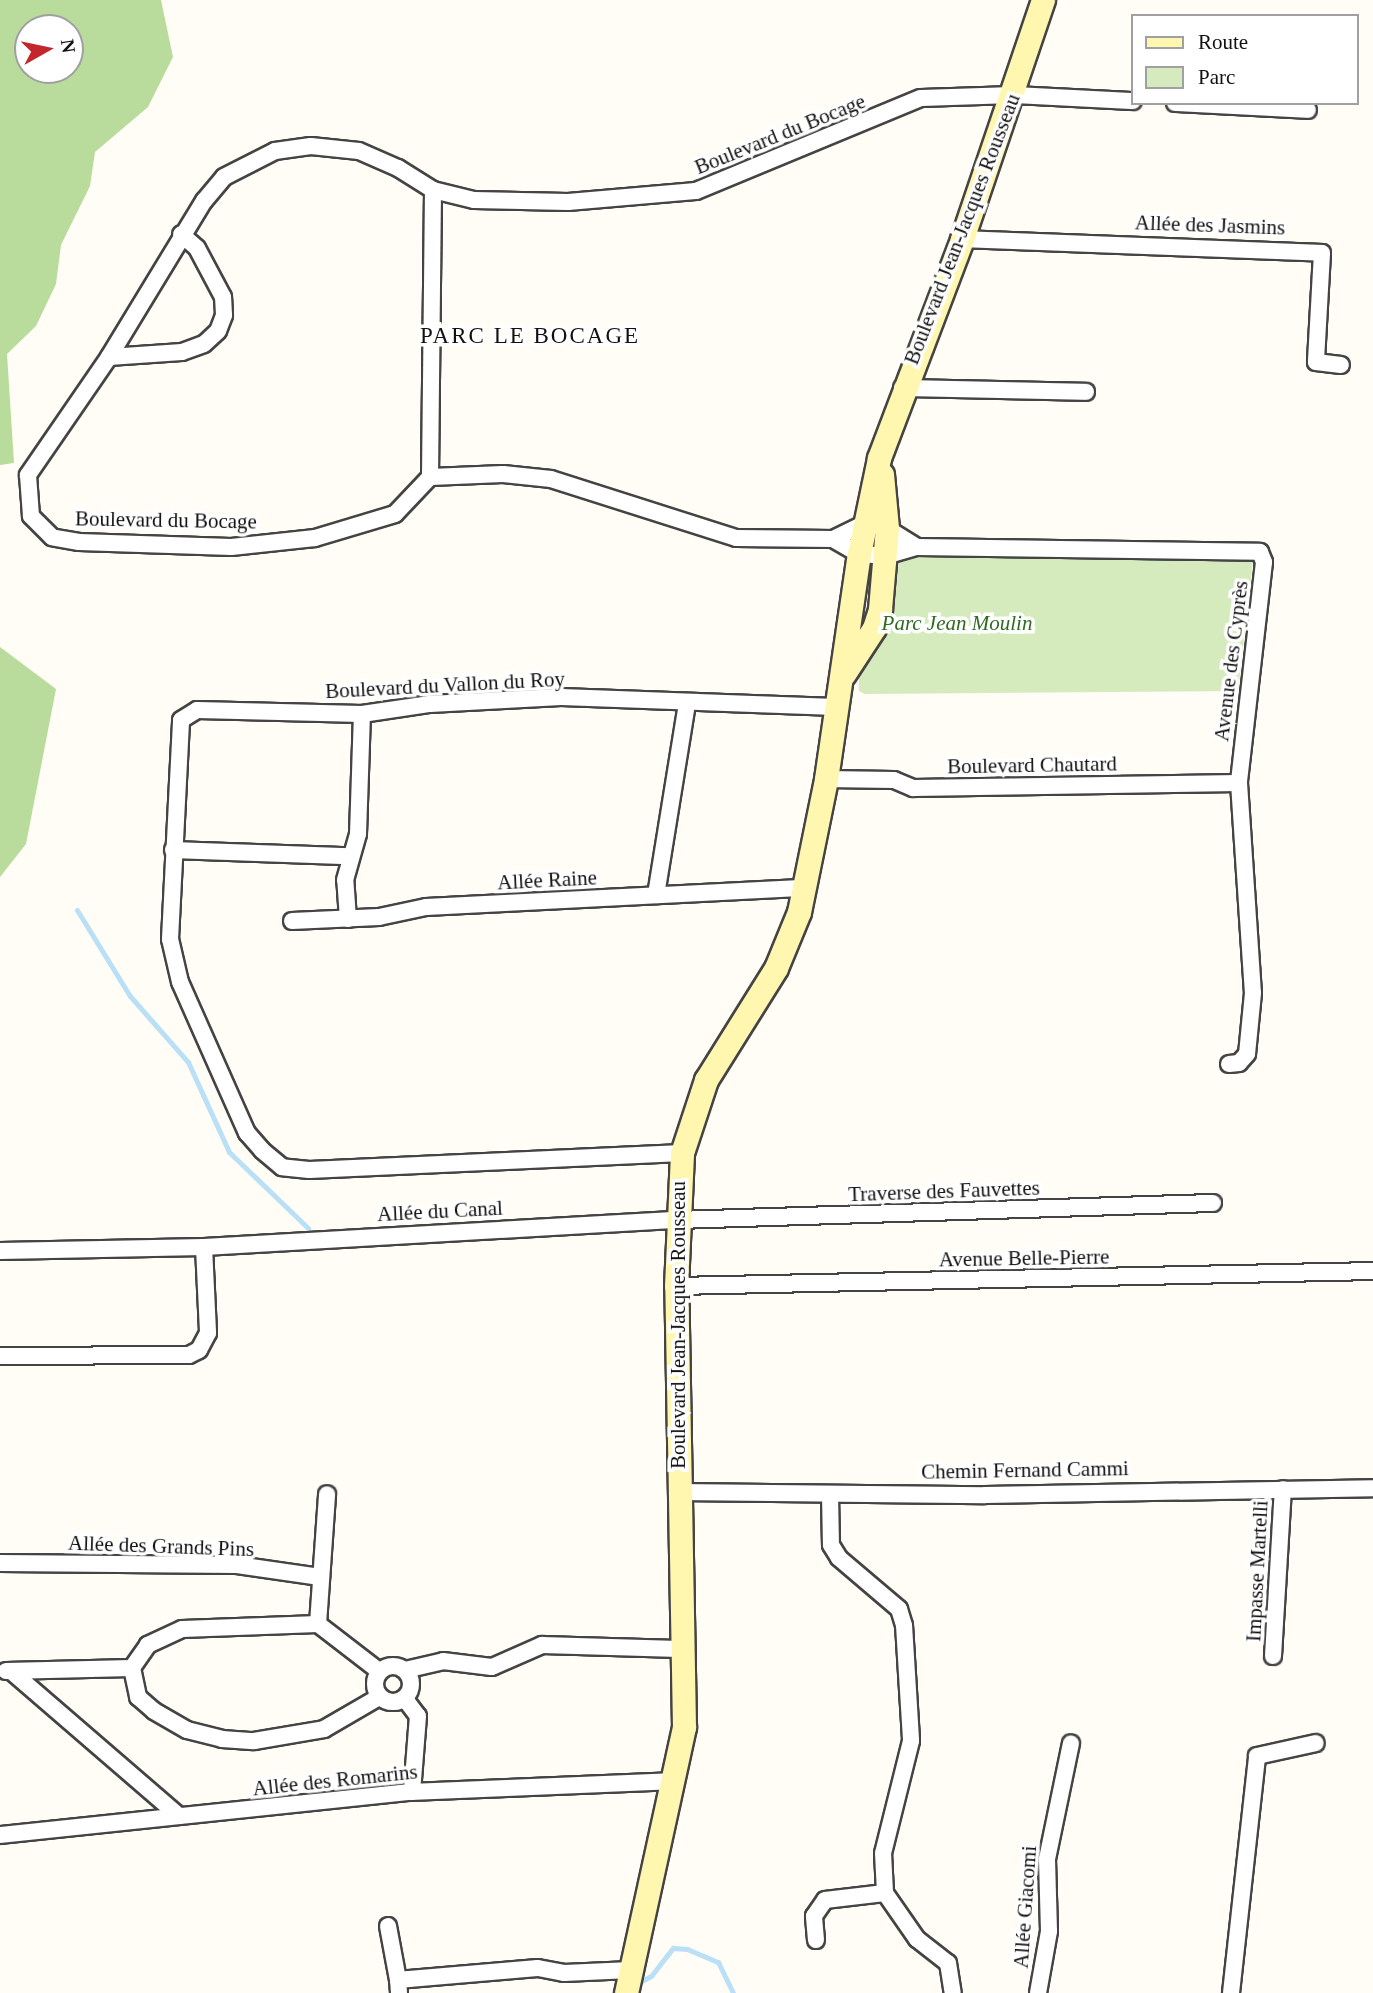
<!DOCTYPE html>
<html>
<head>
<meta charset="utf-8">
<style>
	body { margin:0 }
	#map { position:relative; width:1373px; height:1993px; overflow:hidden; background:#fffdf5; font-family:Georgia,serif }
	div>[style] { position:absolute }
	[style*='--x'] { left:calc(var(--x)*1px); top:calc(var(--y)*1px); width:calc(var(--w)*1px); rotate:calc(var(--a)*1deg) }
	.green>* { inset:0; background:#d5ebbd }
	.forest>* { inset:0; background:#b9dc9c }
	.stream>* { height:5px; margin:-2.5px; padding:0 2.5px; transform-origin:2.5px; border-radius:2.5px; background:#b9e0f7 }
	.roads { filter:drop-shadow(2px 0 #444) drop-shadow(-2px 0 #444) drop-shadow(0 2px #444) drop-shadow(0 -2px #444) }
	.street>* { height:16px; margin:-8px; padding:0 8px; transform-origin:8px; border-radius:8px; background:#fff }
	.street>.ring { margin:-8px; padding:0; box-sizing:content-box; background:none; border:16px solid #fff; border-radius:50% }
	.secondary>* { height:23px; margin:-11.5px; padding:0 11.5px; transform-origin:11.5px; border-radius:11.5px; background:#fff6b0 }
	span { translate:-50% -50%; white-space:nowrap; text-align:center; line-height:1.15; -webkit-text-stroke:7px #fff; paint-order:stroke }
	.street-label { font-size:21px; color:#111 }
	.park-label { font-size:21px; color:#2f6b1f; font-style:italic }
	.neighbourhood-label { font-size:23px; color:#111; letter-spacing:2px }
	.legend { position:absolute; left:1131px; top:14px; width:228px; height:91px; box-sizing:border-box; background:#fff; border:2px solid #a0a0a0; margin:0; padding:9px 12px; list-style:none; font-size:21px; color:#111 }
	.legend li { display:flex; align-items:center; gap:14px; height:35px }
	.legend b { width:35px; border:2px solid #a0a0a0 }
	.north { position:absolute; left:14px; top:14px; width:70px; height:70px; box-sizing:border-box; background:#fff; border:2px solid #a0a0a0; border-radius:50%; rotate:81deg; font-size:19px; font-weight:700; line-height:28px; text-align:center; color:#111 }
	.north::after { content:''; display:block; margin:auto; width:24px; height:32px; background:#c4262e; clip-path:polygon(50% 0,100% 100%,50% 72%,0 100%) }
</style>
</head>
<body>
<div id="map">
	<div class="green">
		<i style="clip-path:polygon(914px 554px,1253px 559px,1238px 691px,865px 694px,859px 691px,859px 672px,888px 620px,894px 566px,897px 558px)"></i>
	</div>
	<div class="forest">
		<i style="clip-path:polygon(evenodd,0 0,161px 0,173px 57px,148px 107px,95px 152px,90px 186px,61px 245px,56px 284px,36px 326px,7px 354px,14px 463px,0 465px,0 0,28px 28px,70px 28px,70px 70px,28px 70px,28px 28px)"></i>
		<i style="clip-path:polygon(0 647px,56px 689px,26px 844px,0 877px)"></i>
	</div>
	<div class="stream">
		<i style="--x:77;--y:910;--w:101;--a:58.4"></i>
		<i style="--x:130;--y:996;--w:88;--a:48.7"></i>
		<i style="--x:188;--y:1062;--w:99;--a:65.5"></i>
		<i style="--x:229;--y:1152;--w:110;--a:43.9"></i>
		<i style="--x:640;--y:1982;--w:13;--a:-29"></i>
		<i style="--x:651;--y:1976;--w:36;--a:-52"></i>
		<i style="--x:673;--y:1948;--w:14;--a:4"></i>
		<i style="--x:687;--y:1949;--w:34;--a:23"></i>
		<i style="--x:718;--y:1962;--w:34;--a:64"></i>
	</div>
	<div class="roads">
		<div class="street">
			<i style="--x:1175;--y:103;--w:133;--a:3"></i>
			<i style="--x:962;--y:239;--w:360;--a:2.2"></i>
			<i style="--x:1322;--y:253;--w:109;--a:93.2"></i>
			<i style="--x:1316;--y:362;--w:25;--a:7"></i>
			<i style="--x:109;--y:357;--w:73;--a:-3.9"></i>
			<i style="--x:182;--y:352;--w:23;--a:-20"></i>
			<i style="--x:204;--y:344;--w:19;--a:-43"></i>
			<i style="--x:218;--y:331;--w:17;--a:-69"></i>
			<i style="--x:224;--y:315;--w:18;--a:-93"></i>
			<i style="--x:223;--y:297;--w:55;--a:-118"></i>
			<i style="--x:197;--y:248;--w:21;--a:-139"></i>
			<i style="--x:902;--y:388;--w:184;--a:1.2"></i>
			<i style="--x:430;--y:477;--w:287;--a:-89.4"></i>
			<i style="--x:833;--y:539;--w:30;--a:30"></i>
			<i style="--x:859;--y:554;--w:26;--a:4"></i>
			<i style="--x:885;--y:556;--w:33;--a:-16"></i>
			<i style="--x:917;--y:547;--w:343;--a:0.8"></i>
			<i style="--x:1260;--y:552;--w:11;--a:68"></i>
			<i style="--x:1264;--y:562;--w:222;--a:96.5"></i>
			<i style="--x:1239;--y:783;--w:210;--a:86.2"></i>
			<i style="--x:1253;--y:993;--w:61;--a:95.6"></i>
			<i style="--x:1247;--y:1054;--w:12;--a:132"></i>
			<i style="--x:1239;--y:1063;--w:10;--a:174"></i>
			<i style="--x:917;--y:547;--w:36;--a:-148"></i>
			<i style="--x:887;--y:528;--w:22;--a:-167"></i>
			<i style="--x:866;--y:523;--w:37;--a:154"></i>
			<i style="--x:833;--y:539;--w:97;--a:-179.4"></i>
			<i style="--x:736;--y:538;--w:194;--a:-162.3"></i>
			<i style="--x:551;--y:479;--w:48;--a:-174.1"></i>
			<i style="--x:503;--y:474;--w:73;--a:177.6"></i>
			<i style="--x:430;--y:477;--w:51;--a:133.4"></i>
			<i style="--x:395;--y:514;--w:84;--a:163.3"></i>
			<i style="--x:315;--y:538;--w:84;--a:173.9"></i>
			<i style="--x:231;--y:547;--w:152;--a:-178.1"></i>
			<i style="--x:79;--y:542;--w:27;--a:-170"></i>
			<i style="--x:52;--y:537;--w:30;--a:-135"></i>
			<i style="--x:31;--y:516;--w:41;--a:-94.2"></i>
			<i style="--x:28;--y:475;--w:143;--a:-55.5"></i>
			<i style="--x:109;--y:357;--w:183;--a:-58.7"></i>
			<i style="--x:204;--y:201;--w:31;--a:-50"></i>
			<i style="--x:224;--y:177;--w:57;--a:-27"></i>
			<i style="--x:275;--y:151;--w:36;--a:-8"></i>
			<i style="--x:311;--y:146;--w:48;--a:5.9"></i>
			<i style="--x:359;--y:151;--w:43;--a:23.6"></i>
			<i style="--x:398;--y:168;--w:41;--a:32.2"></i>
			<i style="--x:433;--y:190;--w:42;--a:13.7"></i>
			<i style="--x:474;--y:200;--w:94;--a:1.2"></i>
			<i style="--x:568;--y:202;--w:128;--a:-4.9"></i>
			<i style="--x:696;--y:191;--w:243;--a:-22.5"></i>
			<i style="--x:921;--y:98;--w:92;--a:-1.9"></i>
			<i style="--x:1013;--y:95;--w:120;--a:2.9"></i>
			<i style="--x:826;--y:779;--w:68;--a:0.8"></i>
			<i style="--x:894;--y:780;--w:21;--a:23"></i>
			<i style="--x:913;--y:788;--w:326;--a:-0.9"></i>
			<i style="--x:173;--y:850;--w:175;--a:2"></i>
			<i style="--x:656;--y:895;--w:194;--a:-80.8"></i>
			<i style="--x:348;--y:919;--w:39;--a:-94"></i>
			<i style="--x:345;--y:880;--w:48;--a:-74.2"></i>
			<i style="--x:358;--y:834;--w:120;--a:-88.1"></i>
			<i style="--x:292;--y:921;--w:87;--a:-2.6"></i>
			<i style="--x:379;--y:917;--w:48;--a:-12"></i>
			<i style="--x:426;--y:907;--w:379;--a:-2.9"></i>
			<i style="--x:682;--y:1153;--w:373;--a:177.4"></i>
			<i style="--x:309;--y:1170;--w:27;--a:-174"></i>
			<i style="--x:282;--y:1167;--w:26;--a:-140"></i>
			<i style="--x:262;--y:1150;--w:23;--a:-131"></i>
			<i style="--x:247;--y:1133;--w:165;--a:-113.9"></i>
			<i style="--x:180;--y:982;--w:44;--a:-103.1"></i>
			<i style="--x:170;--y:939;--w:219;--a:-87.1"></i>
			<i style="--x:181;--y:720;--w:19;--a:-32"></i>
			<i style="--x:197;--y:710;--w:165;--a:1.4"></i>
			<i style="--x:362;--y:714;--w:69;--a:-8.4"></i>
			<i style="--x:430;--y:704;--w:131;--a:-3.1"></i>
			<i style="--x:561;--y:697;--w:275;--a:2.1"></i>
			<i style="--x:204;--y:1247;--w:474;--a:-3.3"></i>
			<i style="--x:677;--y:1220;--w:536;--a:-1.82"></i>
			<i style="--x:0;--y:1251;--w:204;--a:-1.1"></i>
			<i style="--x:204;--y:1247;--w:86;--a:87.3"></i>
			<i style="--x:208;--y:1333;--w:19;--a:118"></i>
			<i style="--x:199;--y:1350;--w:11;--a:153"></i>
			<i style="--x:189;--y:1355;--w:189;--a:179.7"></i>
			<i style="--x:676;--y:1286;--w:697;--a:-1.23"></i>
			<i style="--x:677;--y:1492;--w:308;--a:0.6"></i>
			<i style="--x:985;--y:1495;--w:388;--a:-1"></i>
			<i style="--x:830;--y:1494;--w:51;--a:88.9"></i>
			<i style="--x:831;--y:1545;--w:15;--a:58"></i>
			<i style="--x:839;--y:1558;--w:79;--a:40.4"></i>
			<i style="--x:899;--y:1609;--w:17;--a:73"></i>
			<i style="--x:904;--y:1625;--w:116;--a:86.5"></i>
			<i style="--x:911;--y:1741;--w:115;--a:104"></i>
			<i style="--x:883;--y:1853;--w:40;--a:87.1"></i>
			<i style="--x:885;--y:1893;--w:56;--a:55.2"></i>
			<i style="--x:917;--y:1939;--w:39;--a:38"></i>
			<i style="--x:948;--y:1963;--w:30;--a:81"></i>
			<i style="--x:0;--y:1563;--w:237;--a:0.5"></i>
			<i style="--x:237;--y:1565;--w:84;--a:8.2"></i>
			<i style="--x:318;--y:1624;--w:130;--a:-86"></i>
			<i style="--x:1273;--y:1656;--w:167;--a:-86.6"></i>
			<i class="ring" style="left:375px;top:1666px;width:20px;height:20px"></i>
			<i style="--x:405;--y:1670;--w:39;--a:-13"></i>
			<i style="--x:443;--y:1661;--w:49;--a:7"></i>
			<i style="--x:492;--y:1667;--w:55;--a:-23.7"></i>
			<i style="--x:542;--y:1645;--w:137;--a:1.7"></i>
			<i style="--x:6;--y:1671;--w:126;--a:-1.4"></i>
			<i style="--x:11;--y:1671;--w:222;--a:40.8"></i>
			<i style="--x:379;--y:1671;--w:77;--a:-142.4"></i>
			<i style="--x:318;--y:1624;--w:136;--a:177.9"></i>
			<i style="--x:182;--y:1629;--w:38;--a:155"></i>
			<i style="--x:148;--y:1645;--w:28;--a:125"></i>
			<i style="--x:132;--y:1668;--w:30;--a:78"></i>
			<i style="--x:138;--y:1697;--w:21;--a:41"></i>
			<i style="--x:154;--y:1711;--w:38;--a:30"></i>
			<i style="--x:187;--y:1730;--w:36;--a:14"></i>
			<i style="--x:222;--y:1739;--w:32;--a:4"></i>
			<i style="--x:254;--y:1741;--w:71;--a:-9.7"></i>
			<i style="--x:324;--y:1729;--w:64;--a:-30.2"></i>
			<i style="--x:405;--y:1699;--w:21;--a:53"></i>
			<i style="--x:418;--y:1716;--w:76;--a:94.5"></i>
			<i style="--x:0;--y:1835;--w:414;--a:-6"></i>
			<i style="--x:412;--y:1792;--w:263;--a:-2.4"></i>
			<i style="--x:388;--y:1926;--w:55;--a:79.5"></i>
			<i style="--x:816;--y:1940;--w:24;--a:-95"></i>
			<i style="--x:814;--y:1916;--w:19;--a:-55"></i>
			<i style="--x:825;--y:1900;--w:60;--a:-6.7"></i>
			<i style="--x:399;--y:1993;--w:13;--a:-94"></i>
			<i style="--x:398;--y:1980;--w:11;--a:-5"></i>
			<i style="--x:409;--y:1979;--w:129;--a:-4.9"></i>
			<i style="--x:538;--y:1968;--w:26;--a:11"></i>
			<i style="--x:564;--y:1973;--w:67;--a:-2.6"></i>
			<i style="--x:1038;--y:1993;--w:63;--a:-79.9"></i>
			<i style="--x:1049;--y:1931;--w:72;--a:-91.6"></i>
			<i style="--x:1047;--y:1859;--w:118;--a:-78.3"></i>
			<i style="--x:1231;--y:1993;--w:238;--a:-83.7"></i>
			<i style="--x:1257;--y:1756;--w:60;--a:-12.4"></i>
		</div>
		<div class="secondary">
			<i style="--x:844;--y:674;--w:55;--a:-56.9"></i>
			<i style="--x:874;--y:628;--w:20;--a:-72"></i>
			<i style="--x:880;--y:609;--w:81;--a:-85.1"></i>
			<i style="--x:887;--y:528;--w:54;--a:-95.3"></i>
			<i style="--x:626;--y:1993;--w:272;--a:-77.7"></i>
			<i style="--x:684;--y:1727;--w:441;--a:-91"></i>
			<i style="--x:676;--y:1286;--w:133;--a:-87.4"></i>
			<i style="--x:682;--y:1153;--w:77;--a:-71.8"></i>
			<i style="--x:706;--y:1080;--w:132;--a:-58"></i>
			<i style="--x:776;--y:968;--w:61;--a:-67.7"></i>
			<i style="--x:799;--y:912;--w:136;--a:-78.5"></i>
			<i style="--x:826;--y:779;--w:227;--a:-81.7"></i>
			<i style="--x:859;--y:554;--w:98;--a:-78.2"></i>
			<i style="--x:879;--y:458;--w:234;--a:-69.2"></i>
			<i style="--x:962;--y:239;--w:252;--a:-71.3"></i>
		</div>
	</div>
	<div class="street-label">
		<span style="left:780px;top:134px;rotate:-22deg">Boulevard du Bocage</span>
		<span style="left:1210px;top:225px;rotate:2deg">Allée des Jasmins</span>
		<span style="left:962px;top:229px;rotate:-69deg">Boulevard Jean-Jacques Rousseau</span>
		<span style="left:166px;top:520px;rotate:1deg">Boulevard du Bocage</span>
		<span style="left:1231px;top:661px;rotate:-83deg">Avenue des Cyprès</span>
		<span style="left:445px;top:685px;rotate:-3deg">Boulevard du Vallon du Roy</span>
		<span style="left:1032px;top:765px;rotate:-1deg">Boulevard Chautard</span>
		<span style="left:547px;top:880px;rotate:-3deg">Allée Raine</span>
		<span style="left:944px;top:1191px;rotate:-2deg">Traverse des Fauvettes</span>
		<span style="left:440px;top:1211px;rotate:-3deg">Allée du Canal</span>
		<span style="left:1024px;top:1258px;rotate:-1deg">Avenue Belle-Pierre</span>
		<span style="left:678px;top:1325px;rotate:-90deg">Boulevard Jean-Jacques Rousseau</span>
		<span style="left:1025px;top:1470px;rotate:-1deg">Chemin Fernand Cammi</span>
		<span style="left:161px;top:1546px;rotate:2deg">Allée des Grands Pins</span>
		<span style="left:1257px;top:1571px;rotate:-87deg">Impasse Martelli</span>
		<span style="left:335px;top:1780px;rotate:-6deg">Allée des Romarins</span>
		<span style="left:1025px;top:1907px;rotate:-86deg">Allée Giacomi</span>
	</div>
	<div class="park-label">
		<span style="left:957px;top:623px">Parc Jean Moulin</span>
	</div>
	<div class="neighbourhood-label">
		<span style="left:530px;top:336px">PARC LE BOCAGE</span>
	</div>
	<ul class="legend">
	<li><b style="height:9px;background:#fff6b0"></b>Route</li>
	<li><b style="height:19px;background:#d5ebbd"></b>Parc</li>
	</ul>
	<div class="north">N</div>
</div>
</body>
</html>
